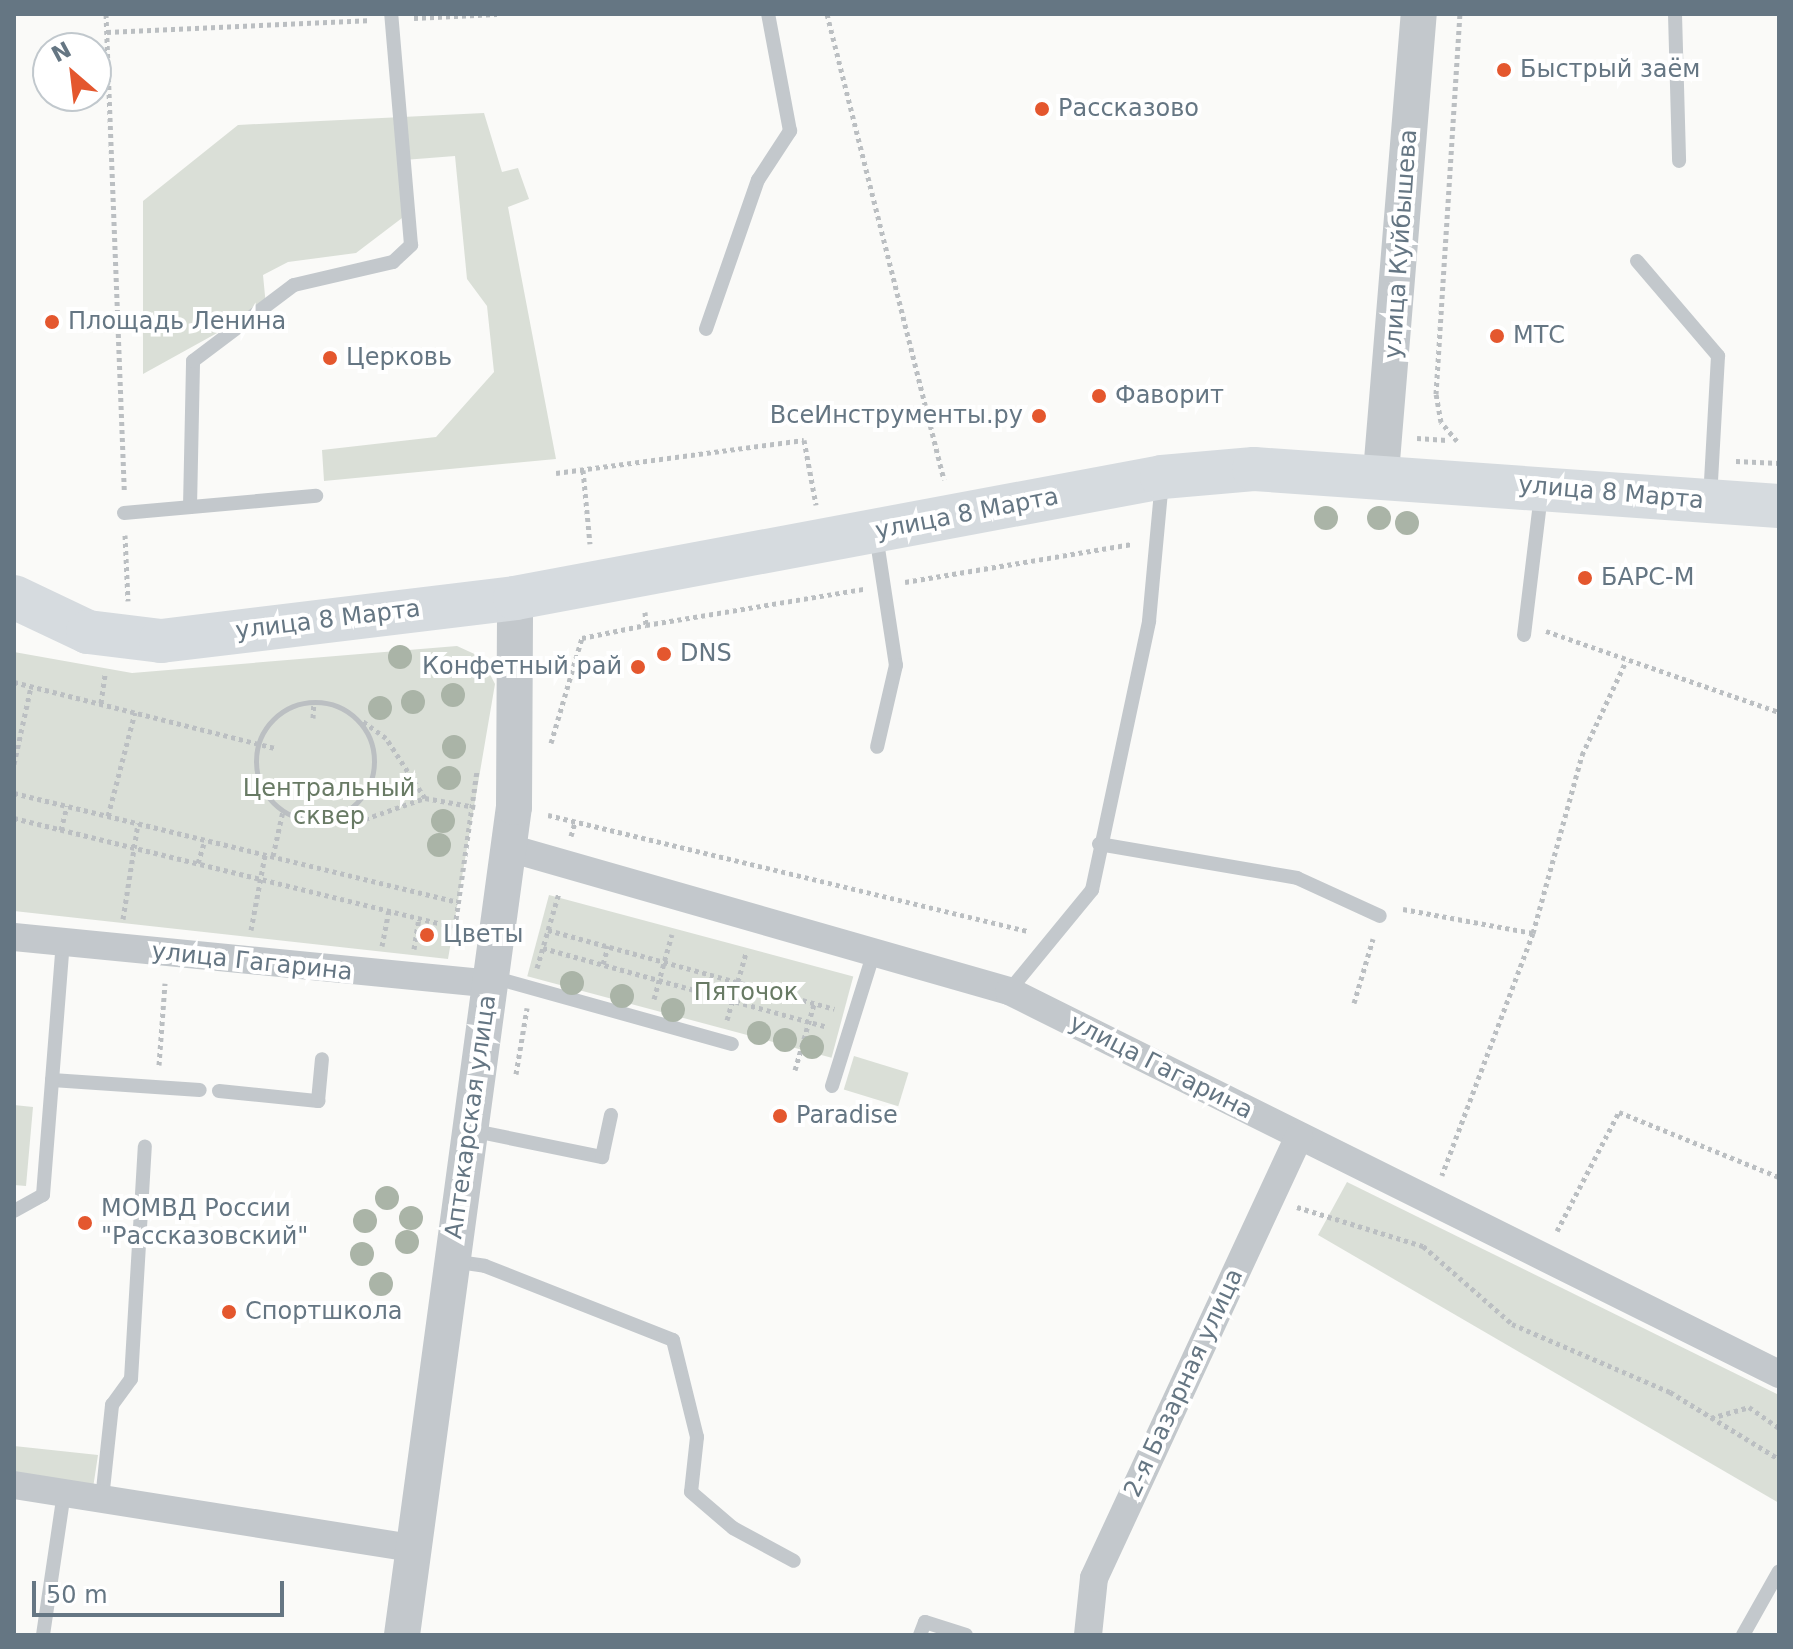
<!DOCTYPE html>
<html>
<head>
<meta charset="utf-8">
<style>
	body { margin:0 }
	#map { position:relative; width:1793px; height:1649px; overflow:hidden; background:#fafaf8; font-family:"DejaVu Sans",sans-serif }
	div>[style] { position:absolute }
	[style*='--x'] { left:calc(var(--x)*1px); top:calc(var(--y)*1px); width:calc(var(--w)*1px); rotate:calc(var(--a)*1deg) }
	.green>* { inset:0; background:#dadfd7; transform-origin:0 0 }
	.path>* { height:5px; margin-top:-2.5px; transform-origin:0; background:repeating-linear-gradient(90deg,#bbbfc2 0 4px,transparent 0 8px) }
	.path>.ring { margin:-2.5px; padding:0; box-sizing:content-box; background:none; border:5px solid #bbbfc2; border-radius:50% }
	.service>* { height:14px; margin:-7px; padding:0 7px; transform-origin:7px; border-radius:7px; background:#c3c8cc }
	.minor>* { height:28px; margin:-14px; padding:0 14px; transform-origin:14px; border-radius:14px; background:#c3c8cc }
	.tertiary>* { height:36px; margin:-18px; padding:0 18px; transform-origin:18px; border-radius:18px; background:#c3c8cc }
	.primary>* { height:44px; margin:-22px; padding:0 22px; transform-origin:22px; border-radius:22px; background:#d6dbdf }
	.trees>* { width:24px; height:24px; margin:-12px; border-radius:50%; background:#aab4a7 }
	.dots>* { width:22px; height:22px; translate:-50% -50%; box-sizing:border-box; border:4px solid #fff; border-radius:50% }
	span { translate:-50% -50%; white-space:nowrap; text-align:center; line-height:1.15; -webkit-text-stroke:8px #fff; paint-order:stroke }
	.poi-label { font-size:24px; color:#657683 }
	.left { translate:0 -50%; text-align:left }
	.right { translate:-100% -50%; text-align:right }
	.street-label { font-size:24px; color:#657683 }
	.park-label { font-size:24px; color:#687a64 }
	.frame { position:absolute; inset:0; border:16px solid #657683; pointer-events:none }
	.north { position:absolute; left:32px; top:32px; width:80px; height:80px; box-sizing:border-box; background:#fff; border:2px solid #c1c8cd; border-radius:50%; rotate:332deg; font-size:22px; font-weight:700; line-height:32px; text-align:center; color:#657683 }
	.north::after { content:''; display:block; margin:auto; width:28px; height:36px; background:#e4572e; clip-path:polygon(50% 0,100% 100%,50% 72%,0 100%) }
	.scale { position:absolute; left:32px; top:1581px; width:252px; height:36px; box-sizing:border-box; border:4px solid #657683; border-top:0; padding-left:10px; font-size:24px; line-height:28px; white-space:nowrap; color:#657683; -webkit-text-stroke:6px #fff; paint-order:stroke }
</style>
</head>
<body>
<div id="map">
	<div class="green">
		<i style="clip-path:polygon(484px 113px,502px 172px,518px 168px,529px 199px,508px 207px,556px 459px,324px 481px,322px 450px,436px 437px,494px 372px,487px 306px,467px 279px,455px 156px,404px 160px,406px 215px,356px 253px,288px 262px,263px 275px,266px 306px,143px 374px,143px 201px,238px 125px)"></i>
		<i style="clip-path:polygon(457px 646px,481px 657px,495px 684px,448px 959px,14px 911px,14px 652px,132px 673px)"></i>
		<i style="left:549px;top:895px;width:315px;height:84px;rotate:15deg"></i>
		<i style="left:854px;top:1056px;width:57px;height:35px;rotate:17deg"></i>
		<i style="clip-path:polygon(14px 1105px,33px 1107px,26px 1186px,14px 1185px)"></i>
		<i style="clip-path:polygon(1347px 1182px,1779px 1395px,1779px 1503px,1318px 1235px)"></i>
		<i style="clip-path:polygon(14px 1446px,98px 1455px,93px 1488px,14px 1476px)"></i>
	</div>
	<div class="path">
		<i style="--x:106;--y:14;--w:479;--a:87.8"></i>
		<i style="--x:827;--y:14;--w:480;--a:75.9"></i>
		<i style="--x:414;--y:18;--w:83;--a:-2.8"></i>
		<i style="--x:107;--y:32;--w:261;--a:-2.6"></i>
		<i style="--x:1417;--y:438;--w:30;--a:4"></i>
		<i style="--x:1457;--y:441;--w:25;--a:-130"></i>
		<i style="--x:1441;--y:422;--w:28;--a:-100"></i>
		<i style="--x:1436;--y:394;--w:381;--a:-86.4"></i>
		<i style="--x:1736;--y:461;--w:43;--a:2.7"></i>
		<i style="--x:583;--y:470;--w:74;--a:84.6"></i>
		<i style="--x:556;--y:473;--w:250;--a:-7.6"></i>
		<i style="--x:804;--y:440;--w:66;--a:79.5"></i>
		<i style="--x:125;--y:535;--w:66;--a:87.4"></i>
		<i style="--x:905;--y:582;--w:230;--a:-9.5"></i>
		<i style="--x:645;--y:612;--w:13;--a:86"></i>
		<i style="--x:646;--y:625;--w:221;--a:-9.4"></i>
		<i style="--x:1546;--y:631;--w:247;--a:19.2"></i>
		<i style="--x:14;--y:682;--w:269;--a:14.2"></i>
		<i class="ring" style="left:256px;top:702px;width:113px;height:113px"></i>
		<i style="--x:101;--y:703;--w:29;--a:-82"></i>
		<i style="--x:313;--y:718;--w:17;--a:-87"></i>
		<i style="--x:551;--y:743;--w:109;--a:-73.6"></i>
		<i style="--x:582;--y:638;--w:65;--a:-11.5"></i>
		<i style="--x:14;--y:764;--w:79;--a:-77.6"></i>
		<i style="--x:14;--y:793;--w:457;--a:13.8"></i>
		<i style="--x:425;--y:798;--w:51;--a:10.2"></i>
		<i style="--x:548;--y:815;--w:494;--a:13.6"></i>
		<i style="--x:108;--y:816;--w:107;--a:-75.4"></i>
		<i style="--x:14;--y:818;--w:454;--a:13.9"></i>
		<i style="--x:455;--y:927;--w:158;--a:-82"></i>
		<i style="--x:332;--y:820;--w:33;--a:-2"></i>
		<i style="--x:365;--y:819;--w:64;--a:-19.3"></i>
		<i style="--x:425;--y:798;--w:72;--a:-123"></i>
		<i style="--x:386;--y:738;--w:29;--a:-144"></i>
		<i style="--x:61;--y:830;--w:25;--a:-76"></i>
		<i style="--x:571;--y:836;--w:15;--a:-74"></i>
		<i style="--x:273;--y:856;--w:46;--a:-77.5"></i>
		<i style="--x:198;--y:863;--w:24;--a:-73"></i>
		<i style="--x:1403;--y:909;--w:132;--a:10.5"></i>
		<i style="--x:1533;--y:933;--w:259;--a:110.6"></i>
		<i style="--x:123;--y:919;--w:97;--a:-81.1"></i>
		<i style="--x:251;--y:930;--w:76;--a:-79.4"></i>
		<i style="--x:548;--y:930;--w:297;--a:15.4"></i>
		<i style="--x:1533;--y:933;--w:185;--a:-74.6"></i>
		<i style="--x:1582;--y:755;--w:104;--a:-64.9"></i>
		<i style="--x:382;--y:946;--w:37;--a:-79"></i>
		<i style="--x:543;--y:948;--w:295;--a:15.5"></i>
		<i style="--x:414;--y:949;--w:31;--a:-81"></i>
		<i style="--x:603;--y:964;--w:19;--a:-74"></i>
		<i style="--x:537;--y:968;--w:78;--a:-73.7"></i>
		<i style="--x:654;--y:999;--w:67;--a:-74.5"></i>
		<i style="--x:1354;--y:1003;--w:67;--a:-73.5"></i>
		<i style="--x:727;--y:1020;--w:70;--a:-74.2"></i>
		<i style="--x:159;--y:1065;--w:82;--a:-85.8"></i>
		<i style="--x:795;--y:1070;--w:69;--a:-73.9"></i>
		<i style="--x:516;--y:1074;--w:67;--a:-80.5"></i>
		<i style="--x:1297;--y:1207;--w:132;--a:17.2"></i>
		<i style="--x:1423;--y:1246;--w:118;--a:41.2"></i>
		<i style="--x:1512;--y:1324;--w:172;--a:23.3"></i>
		<i style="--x:1670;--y:1392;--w:128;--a:31.6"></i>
		<i style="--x:1557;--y:1231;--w:134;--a:-62.5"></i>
		<i style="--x:1619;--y:1112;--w:173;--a:22.1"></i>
		<i style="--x:1711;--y:1418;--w:40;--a:-16"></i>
		<i style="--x:1749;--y:1407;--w:37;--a:35"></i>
	</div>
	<div class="service">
		<i style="--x:1675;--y:14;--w:147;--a:88.4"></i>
		<i style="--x:1637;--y:261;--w:125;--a:49.5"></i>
		<i style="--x:1718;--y:356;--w:142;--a:93.2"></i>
		<i style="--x:706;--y:329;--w:158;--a:-70.8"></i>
		<i style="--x:758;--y:180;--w:59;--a:-56.9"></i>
		<i style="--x:790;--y:131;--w:119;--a:-100.6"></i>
		<i style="--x:190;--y:507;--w:146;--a:-88.8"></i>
		<i style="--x:193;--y:361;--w:126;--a:-37"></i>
		<i style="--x:294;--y:285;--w:102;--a:-13.1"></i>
		<i style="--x:393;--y:262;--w:25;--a:-43"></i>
		<i style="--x:411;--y:245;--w:232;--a:-94.9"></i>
		<i style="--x:124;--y:513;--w:193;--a:-5.1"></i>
		<i style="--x:876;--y:535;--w:132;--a:81.3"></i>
		<i style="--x:896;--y:665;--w:84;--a:103"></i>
		<i style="--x:1524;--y:635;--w:141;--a:-83.1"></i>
		<i style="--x:1099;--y:844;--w:201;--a:9.7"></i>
		<i style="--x:1297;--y:878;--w:91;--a:24.6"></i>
		<i style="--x:492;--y:977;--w:249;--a:15.6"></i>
		<i style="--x:1009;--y:991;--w:131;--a:-50.6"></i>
		<i style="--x:1092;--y:890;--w:275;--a:-78"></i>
		<i style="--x:1149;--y:621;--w:141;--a:-84.7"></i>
		<i style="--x:52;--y:1080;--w:148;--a:3.9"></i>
		<i style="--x:832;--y:1086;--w:140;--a:-72.6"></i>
		<i style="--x:219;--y:1091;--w:100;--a:5.8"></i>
		<i style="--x:318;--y:1101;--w:42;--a:-84.6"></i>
		<i style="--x:470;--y:1130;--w:135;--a:11.6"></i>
		<i style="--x:602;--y:1157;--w:43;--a:-77.9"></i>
		<i style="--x:14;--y:1211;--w:33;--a:-29"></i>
		<i style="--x:43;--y:1195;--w:254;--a:-85.5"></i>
		<i style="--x:451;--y:1261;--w:34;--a:8"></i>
		<i style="--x:485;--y:1266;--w:202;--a:21.5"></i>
		<i style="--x:673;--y:1340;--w:100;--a:76.1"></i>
		<i style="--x:697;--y:1437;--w:55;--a:96.2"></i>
		<i style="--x:691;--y:1492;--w:55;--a:40.6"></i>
		<i style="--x:733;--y:1528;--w:69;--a:28.4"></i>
		<i style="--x:102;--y:1499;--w:95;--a:-83.9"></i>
		<i style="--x:112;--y:1405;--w:32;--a:-54"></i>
		<i style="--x:131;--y:1379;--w:233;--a:-86.6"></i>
		<i style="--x:43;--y:1635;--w:144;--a:-81.6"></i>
		<i style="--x:920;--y:1635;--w:14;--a:-69"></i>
		<i style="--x:925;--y:1622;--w:43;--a:17.6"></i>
		<i style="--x:1743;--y:1635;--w:73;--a:-60.6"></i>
	</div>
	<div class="minor">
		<i style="--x:509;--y:848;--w:520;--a:15.96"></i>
		<i style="--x:1009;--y:991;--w:860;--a:26.45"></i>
		<i style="--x:14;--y:937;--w:478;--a:5.6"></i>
		<i style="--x:14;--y:1485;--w:401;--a:9"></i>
		<i style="--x:1088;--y:1635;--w:57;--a:-84"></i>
		<i style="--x:1094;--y:1578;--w:487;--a:-65.1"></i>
	</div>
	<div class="tertiary">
		<i style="--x:1381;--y:473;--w:461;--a:-85.3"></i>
		<i style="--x:402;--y:1635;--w:836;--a:-82.3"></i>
		<i style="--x:514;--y:807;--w:209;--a:-89.7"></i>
	</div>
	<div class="primary">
		<i style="--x:14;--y:597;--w:82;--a:25.3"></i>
		<i style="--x:88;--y:632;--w:74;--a:7"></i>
		<i style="--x:161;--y:641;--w:357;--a:-6.9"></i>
		<i style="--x:515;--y:598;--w:658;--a:-10.59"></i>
		<i style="--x:1162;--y:477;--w:92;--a:-5"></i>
		<i style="--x:1254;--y:469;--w:526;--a:4.03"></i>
	</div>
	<div class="trees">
		<i style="left:1326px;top:518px"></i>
		<i style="left:1379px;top:518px"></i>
		<i style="left:1407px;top:523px"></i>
		<i style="left:400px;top:657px"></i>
		<i style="left:453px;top:695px"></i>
		<i style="left:413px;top:702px"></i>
		<i style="left:380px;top:708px"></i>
		<i style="left:454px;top:747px"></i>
		<i style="left:449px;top:778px"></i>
		<i style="left:443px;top:821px"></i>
		<i style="left:439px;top:845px"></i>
		<i style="left:572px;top:983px"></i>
		<i style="left:622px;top:996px"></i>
		<i style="left:673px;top:1010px"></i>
		<i style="left:759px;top:1033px"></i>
		<i style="left:785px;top:1040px"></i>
		<i style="left:812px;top:1047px"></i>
		<i style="left:387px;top:1198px"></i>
		<i style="left:411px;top:1218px"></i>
		<i style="left:365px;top:1221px"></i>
		<i style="left:407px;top:1242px"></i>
		<i style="left:362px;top:1254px"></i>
		<i style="left:381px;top:1284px"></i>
	</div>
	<div class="dots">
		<i style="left:1504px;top:70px;background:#e4572e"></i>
		<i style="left:1042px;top:109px;background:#e4572e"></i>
		<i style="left:52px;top:322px;background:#e4572e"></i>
		<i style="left:1497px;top:336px;background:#e4572e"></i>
		<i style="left:330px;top:358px;background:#e4572e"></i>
		<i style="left:1099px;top:396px;background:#e4572e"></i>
		<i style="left:1039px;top:416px;background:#e4572e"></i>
		<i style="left:1585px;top:578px;background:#e4572e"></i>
		<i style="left:664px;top:654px;background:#e4572e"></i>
		<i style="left:638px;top:667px;background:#e4572e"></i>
		<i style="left:427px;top:935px;background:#e4572e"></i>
		<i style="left:780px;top:1116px;background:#e4572e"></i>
		<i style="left:85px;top:1223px;background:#e4572e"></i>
		<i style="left:229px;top:1312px;background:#e4572e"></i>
	</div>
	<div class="poi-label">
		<span class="left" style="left:1520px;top:70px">Быстрый заём</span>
		<span class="left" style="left:1058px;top:109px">Рассказово</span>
		<span class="left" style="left:68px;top:322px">Площадь Ленина</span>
		<span class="left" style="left:1513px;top:336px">МТС</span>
		<span class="left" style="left:346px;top:358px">Церковь</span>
		<span class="left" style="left:1115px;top:396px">Фаворит</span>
		<span class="right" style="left:1023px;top:416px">ВсеИнструменты.ру</span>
		<span class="left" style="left:1601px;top:578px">БАРС-М</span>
		<span class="left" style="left:680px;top:654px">DNS</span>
		<span class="right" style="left:622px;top:667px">Конфетный рай</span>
		<span class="left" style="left:443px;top:935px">Цветы</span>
		<span class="left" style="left:796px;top:1116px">Paradise</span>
		<span class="left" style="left:101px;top:1223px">МОМВД России<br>"Рассказовский"</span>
		<span class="left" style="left:245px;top:1312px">Спортшкола</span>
	</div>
	<div class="street-label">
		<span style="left:1401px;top:244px;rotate:-86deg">улица Куйбышева</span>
		<span style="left:1611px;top:493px;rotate:5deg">улица 8 Марта</span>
		<span style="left:967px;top:514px;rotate:-11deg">улица 8 Марта</span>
		<span style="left:328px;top:620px;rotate:-7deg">улица 8 Марта</span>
		<span style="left:252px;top:962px;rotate:6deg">улица Гагарина</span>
		<span style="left:1161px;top:1067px;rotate:27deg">улица Гагарина</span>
		<span style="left:471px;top:1117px;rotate:-82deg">Аптекарская улица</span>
		<span style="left:1184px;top:1383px;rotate:-65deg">2-я Базарная улица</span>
	</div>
	<div class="park-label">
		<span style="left:329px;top:803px">Центральный<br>сквер</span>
		<span style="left:746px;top:993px">Пяточок</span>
	</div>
	<div class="frame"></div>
	<div class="north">N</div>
	<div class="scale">50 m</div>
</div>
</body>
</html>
